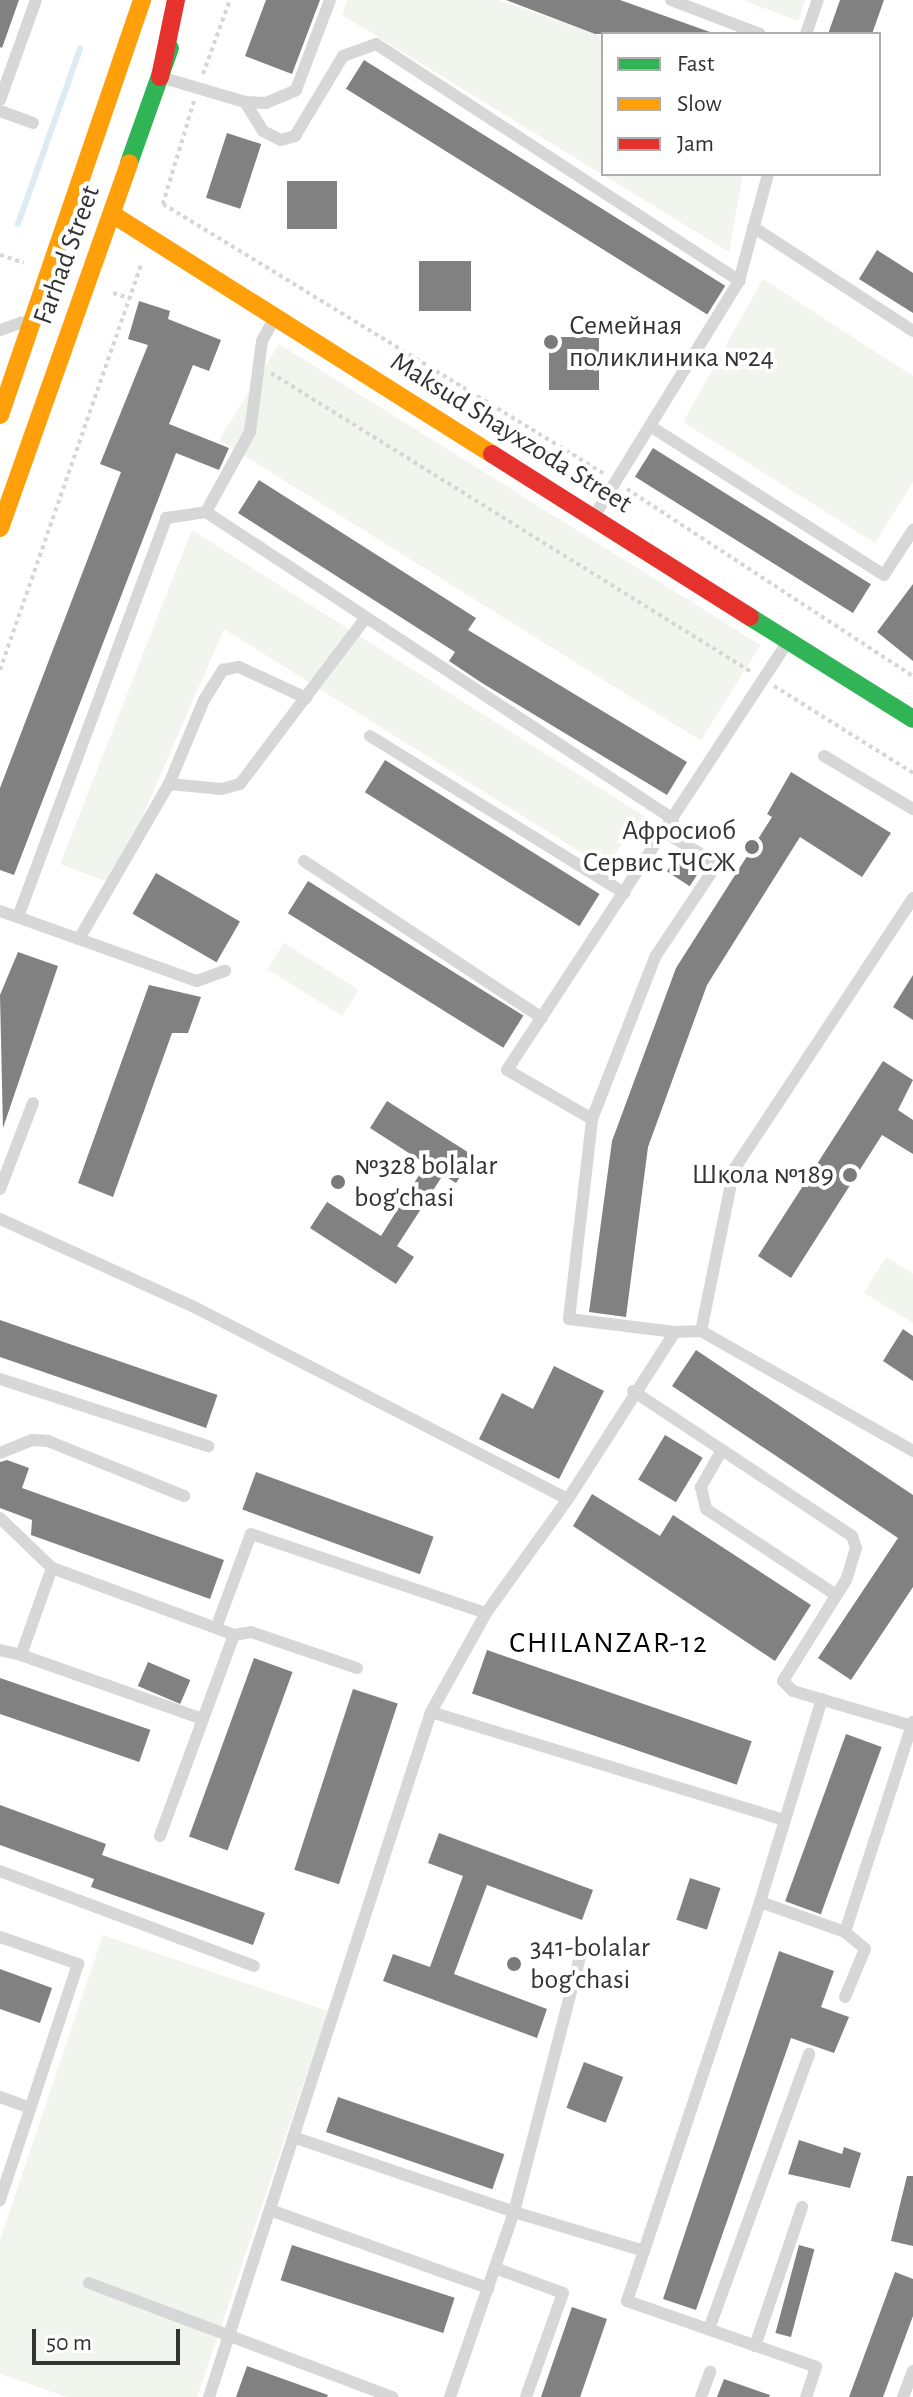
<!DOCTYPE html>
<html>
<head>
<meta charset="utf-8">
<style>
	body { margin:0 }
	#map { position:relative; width:913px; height:2397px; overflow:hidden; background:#fff; font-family:"Alegreya Sans",sans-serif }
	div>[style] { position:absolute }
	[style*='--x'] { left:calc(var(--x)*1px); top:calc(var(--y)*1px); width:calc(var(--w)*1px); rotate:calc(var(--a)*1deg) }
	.green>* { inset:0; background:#f1f5ed; transform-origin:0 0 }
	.stream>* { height:6px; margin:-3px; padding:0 3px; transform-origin:3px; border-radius:3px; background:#ddebf3 }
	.building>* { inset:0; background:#818181; transform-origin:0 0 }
	.path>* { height:4px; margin-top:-2px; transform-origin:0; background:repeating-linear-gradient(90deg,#d6d6d6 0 4px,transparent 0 8px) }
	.lane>* { height:12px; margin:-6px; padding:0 6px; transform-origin:6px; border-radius:6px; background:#d7d7d7 }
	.fast>* { height:18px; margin:-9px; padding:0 9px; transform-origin:9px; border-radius:9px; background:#30b455 }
	.slow>* { height:18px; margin:-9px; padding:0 9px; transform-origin:9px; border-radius:9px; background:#ff9f0a }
	.jam>* { height:18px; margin:-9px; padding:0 9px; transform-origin:9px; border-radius:9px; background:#e5322d }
	.dots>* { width:22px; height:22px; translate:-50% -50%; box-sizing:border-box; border:4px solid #fff; border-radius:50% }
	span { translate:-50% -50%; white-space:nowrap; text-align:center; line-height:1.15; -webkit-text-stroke:8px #fff; paint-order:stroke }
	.street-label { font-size:28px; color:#333 }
	.poi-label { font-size:28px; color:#333 }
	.left { translate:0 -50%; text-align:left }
	.right { translate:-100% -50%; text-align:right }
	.neighbourhood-label { font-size:30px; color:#000; letter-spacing:2px }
	.legend { position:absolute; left:601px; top:32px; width:280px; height:144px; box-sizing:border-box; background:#fff; border:2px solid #adadad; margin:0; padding:10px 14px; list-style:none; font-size:24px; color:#333 }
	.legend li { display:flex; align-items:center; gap:16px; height:40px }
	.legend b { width:40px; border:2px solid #adadad }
	.scale { position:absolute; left:32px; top:2329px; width:148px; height:36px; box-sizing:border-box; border:4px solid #333; border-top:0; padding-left:10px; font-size:24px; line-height:28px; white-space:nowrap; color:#333; -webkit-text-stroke:6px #fff; paint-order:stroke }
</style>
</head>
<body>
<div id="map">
	<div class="green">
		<i style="clip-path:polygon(347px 0,499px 0,603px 37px,603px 174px,743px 174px,729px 252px,342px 15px)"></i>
		<i style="clip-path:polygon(743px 0,805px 0,798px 21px)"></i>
		<i style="clip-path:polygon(763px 279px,913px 376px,913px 482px,875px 543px,683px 422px)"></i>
		<i style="left:279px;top:344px;width:568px;height:113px;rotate:32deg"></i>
		<i style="clip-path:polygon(192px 530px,644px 816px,604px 867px,224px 629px,113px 884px,60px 864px)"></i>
		<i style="left:284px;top:943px;width:88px;height:31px;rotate:32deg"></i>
		<i style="clip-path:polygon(886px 1257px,913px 1274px,913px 1323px,864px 1293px)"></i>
		<i style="clip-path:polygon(103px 1935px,328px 2011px,197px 2397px,67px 2397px,0 2374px,0 2240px)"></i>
	</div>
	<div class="stream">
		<i style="--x:18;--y:224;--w:186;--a:-70.5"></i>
	</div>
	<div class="building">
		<i style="clip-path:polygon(0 0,19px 0,2px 48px,0 47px)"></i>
		<i style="clip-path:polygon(266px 0,320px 0,292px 74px,245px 56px)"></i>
		<i style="clip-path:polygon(506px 0,620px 0,710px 32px,595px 34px)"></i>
		<i style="clip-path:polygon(840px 0,884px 0,872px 34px,828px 34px)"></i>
		<i style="left:364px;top:60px;width:426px;height:34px;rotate:32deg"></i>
		<i style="left:227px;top:133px;width:36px;height:68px;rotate:18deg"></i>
		<i style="left:337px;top:181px;width:48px;height:50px;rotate:90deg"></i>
		<i style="clip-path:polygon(877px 250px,913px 273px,913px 313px,859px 279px)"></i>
		<i style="left:471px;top:261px;width:50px;height:52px;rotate:90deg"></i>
		<i style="clip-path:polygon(139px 301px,170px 311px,168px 319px,221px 340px,209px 371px,193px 365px,169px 424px,229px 448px,219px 470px,176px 453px,14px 875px,0 870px,0 788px,121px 472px,100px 464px,148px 345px,128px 339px)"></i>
		<i style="left:549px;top:337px;width:50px;height:53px"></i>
		<i style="left:653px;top:448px;width:257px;height:34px;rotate:32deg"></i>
		<i style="clip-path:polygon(259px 480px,476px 618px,468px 630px,687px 762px,667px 795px,482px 683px,449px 661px,455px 652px,238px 513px)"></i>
		<i style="clip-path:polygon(913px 584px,913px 661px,877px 632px)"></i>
		<i style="left:385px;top:760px;width:253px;height:38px;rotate:32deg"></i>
		<i style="clip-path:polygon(791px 772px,891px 833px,862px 877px,800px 837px,707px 985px,648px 1147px,626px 1317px,589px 1312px,612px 1141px,676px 968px,772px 817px,767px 814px)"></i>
		<i style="left:679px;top:853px;width:27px;height:22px;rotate:33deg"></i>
		<i style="left:156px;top:873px;width:97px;height:47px;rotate:30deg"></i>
		<i style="left:308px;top:881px;width:254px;height:38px;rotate:32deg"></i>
		<i style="clip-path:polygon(18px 952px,58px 966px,3px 1128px,0 995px)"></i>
		<i style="clip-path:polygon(913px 975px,913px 1020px,893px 1007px)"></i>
		<i style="clip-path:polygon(149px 985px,201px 997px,188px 1033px,172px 1033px,113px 1197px,78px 1183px)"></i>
		<i style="clip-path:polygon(883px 1061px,913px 1080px,898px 1110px,913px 1120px,913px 1154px,882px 1135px,791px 1278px,758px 1256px)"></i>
		<i style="clip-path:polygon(387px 1101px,474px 1156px,456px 1183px,443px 1175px,397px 1246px,414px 1257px,396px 1284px,310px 1228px,327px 1202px,381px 1236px,426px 1164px,370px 1128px)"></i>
		<i style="left:0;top:1320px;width:230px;height:35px;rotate:19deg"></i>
		<i style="clip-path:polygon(903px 1329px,913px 1336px,913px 1381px,883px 1361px)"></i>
		<i style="clip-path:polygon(696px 1350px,913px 1495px,913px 1587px,851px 1680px,818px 1658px,898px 1538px,672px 1386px)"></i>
		<i style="clip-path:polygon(554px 1366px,604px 1391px,559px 1479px,479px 1439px,502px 1393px,533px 1409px)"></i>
		<i style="left:665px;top:1435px;width:44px;height:52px;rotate:31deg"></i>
		<i style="clip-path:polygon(7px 1460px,29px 1468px,22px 1488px,224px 1560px,210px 1599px,31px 1535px,32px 1520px,0 1508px,0 1462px)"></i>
		<i style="left:256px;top:1472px;width:189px;height:40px;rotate:20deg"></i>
		<i style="clip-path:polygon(592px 1494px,660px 1536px,673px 1515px,811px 1605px,775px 1661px,573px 1526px)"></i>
		<i style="left:487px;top:1650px;width:280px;height:46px;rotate:19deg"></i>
		<i style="left:254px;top:1658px;width:41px;height:190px;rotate:20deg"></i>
		<i style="left:148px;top:1662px;width:46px;height:26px;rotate:23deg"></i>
		<i style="left:0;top:1678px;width:159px;height:34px;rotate:19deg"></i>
		<i style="left:353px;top:1689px;width:47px;height:190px;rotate:18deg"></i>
		<i style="left:846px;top:1734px;width:38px;height:178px;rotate:20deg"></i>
		<i style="clip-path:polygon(0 1805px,106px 1844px,102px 1855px,265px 1913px,253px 1945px,91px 1887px,94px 1879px,0 1845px)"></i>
		<i style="clip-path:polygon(439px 1833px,593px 1890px,582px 1920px,487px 1885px,454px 1974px,547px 2009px,537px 2038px,383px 1981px,393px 1954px,430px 1967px,463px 1876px,428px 1863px)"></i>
		<i style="left:690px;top:1878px;width:32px;height:44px;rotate:18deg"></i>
		<i style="clip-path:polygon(779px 1951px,834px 1971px,821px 2007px,849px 2017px,834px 2053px,791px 2038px,696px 2310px,663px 2299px)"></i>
		<i style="clip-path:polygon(0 1969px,52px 1988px,40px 2023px,0 2009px)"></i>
		<i style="left:584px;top:2062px;width:42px;height:49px;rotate:21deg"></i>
		<i style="left:338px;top:2097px;width:176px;height:37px;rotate:19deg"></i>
		<i style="clip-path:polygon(799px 2140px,842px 2154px,844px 2147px,861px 2153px,850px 2188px,788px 2174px)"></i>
		<i style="clip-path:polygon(907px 2176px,913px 2176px,913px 2246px,891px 2241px)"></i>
		<i style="left:292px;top:2245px;width:171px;height:37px;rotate:18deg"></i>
		<i style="left:799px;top:2245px;width:16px;height:91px;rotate:15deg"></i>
		<i style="clip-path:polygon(895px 2272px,913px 2279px,913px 2316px,883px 2397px,849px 2397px)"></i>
		<i style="left:572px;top:2307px;width:37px;height:95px;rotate:19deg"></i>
		<i style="clip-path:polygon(247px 2366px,328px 2395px,327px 2397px,236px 2397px)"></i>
		<i style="clip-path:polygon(724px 2379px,770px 2395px,769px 2397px,717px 2397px)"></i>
	</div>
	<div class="path">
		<i style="--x:203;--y:74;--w:79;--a:-70"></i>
		<i style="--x:194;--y:101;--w:108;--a:106.8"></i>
		<i style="--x:163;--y:204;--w:516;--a:31.44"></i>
		<i style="--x:0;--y:255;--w:25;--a:18"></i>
		<i style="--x:113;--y:293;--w:17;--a:17"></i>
		<i style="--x:271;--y:373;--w:568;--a:31.9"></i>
		<i style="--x:627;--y:489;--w:342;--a:33.2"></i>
		<i style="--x:0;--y:670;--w:430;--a:-70.8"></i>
		<i style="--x:774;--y:686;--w:164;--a:32"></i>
	</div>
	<div class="lane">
		<i style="--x:671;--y:0;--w:95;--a:20.9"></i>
		<i style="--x:806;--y:34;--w:36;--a:-71"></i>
		<i style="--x:167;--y:79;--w:81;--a:16.4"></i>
		<i style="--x:245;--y:102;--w:34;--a:58"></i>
		<i style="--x:263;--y:131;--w:20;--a:27"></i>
		<i style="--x:281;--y:140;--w:15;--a:-16"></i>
		<i style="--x:295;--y:136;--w:93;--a:-59"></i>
		<i style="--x:343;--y:56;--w:35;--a:-20"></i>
		<i style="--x:376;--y:44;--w:434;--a:33.1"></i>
		<i style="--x:0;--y:100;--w:106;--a:-70.2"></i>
		<i style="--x:245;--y:102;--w:21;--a:3"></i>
		<i style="--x:266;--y:103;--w:33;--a:-23"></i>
		<i style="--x:296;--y:90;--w:96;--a:-69.3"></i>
		<i style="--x:0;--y:111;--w:35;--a:20"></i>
		<i style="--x:753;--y:227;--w:191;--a:33"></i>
		<i style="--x:0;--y:330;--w:24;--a:-19"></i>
		<i style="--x:650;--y:426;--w:277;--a:32.5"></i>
		<i style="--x:884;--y:575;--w:54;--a:-57.2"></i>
		<i style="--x:206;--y:512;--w:559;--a:33.32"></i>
		<i style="--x:595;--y:515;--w:275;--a:-58.4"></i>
		<i style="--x:739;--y:281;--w:111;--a:-74.8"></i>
		<i style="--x:370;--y:736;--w:299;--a:31.7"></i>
		<i style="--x:824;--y:756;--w:104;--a:30.8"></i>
		<i style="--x:169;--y:784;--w:91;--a:-67.4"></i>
		<i style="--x:204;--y:700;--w:36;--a:-58"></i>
		<i style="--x:223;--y:670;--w:16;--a:-11"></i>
		<i style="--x:239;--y:667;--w:74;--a:24.8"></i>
		<i style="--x:304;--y:861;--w:285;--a:33.4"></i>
		<i style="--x:913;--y:898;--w:325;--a:123.4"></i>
		<i style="--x:734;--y:1169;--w:165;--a:101.5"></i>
		<i style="--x:701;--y:1331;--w:244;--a:29.5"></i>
		<i style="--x:0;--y:911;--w:209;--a:19.6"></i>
		<i style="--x:197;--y:981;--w:30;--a:-20"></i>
		<i style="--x:18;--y:917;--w:426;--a:-69.6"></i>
		<i style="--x:166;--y:518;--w:40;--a:-8.5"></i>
		<i style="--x:206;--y:512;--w:91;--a:-61.2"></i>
		<i style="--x:250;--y:432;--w:92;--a:-82.5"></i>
		<i style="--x:262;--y:341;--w:23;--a:-61"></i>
		<i style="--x:79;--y:939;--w:179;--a:-59.9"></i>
		<i style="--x:169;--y:784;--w:53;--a:5.4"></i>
		<i style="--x:222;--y:789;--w:19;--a:-16"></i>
		<i style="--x:240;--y:784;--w:207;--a:-52.9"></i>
		<i style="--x:592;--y:1119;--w:174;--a:-68.7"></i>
		<i style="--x:655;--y:957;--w:112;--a:-56.3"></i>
		<i style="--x:717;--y:864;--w:61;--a:-148.4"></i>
		<i style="--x:0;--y:1189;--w:92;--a:-69"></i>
		<i style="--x:0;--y:1219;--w:215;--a:24.4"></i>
		<i style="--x:196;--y:1308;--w:418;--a:27.2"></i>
		<i style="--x:568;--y:1499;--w:198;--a:-57.4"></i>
		<i style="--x:675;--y:1332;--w:26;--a:-2"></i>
		<i style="--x:675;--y:1332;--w:107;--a:-173"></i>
		<i style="--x:569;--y:1319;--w:201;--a:-83.4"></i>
		<i style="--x:592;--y:1119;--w:98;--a:-150"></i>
		<i style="--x:507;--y:1070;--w:511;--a:-56.75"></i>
		<i style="--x:0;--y:1379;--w:219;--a:17.9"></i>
		<i style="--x:633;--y:1391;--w:263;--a:33.5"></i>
		<i style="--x:852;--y:1536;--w:13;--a:72"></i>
		<i style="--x:856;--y:1548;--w:34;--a:107"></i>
		<i style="--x:846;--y:1580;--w:119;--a:122"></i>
		<i style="--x:783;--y:1681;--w:14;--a:45"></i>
		<i style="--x:793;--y:1691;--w:124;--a:16.4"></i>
		<i style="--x:722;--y:1450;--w:43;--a:119.6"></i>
		<i style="--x:701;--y:1487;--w:23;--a:77"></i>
		<i style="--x:706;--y:1509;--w:156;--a:33.5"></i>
		<i style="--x:0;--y:1453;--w:35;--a:-22"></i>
		<i style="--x:33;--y:1440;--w:15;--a:4"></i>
		<i style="--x:48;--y:1441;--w:147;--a:22"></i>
		<i style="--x:0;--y:1518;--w:72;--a:43.9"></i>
		<i style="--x:234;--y:1635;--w:17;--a:-10"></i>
		<i style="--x:251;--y:1632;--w:112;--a:18.8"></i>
		<i style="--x:0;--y:1650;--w:22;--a:13"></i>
		<i style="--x:21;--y:1655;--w:92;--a:-70.4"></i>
		<i style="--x:52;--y:1568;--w:175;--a:20.1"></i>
		<i style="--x:216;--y:1628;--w:100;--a:-69.6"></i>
		<i style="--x:251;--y:1534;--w:248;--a:18.6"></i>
		<i style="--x:21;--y:1655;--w:193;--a:19.4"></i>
		<i style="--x:822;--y:1699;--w:212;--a:107"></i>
		<i style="--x:760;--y:1902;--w:90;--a:19.4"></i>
		<i style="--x:845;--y:1932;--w:26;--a:40"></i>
		<i style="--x:865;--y:1949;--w:52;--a:112.6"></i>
		<i style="--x:431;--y:1712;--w:113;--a:-60.9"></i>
		<i style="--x:486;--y:1613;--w:140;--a:-54.3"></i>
		<i style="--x:160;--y:1836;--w:214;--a:-69.8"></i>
		<i style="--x:234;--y:1635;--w:19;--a:-159"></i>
		<i style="--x:0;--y:1871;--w:271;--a:20.5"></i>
		<i style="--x:845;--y:1932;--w:221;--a:-72.1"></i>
		<i style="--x:0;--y:1937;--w:83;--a:19.1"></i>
		<i style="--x:78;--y:1964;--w:249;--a:108.3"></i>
		<i style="--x:0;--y:2097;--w:32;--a:20"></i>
		<i style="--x:293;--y:2137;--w:233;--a:18.7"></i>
		<i style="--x:514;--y:2212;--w:272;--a:-75.5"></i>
		<i style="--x:270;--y:2210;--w:232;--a:19.7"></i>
		<i style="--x:644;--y:2251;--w:368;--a:-71.6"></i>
		<i style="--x:495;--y:2268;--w:72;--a:20.2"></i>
		<i style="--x:563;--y:2293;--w:110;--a:109.6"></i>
		<i style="--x:89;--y:2283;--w:324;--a:20.6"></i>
		<i style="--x:709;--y:2329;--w:293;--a:-70"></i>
		<i style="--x:755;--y:2346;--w:147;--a:-71.3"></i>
		<i style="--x:209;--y:2397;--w:720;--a:-72.04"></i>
		<i style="--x:431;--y:1712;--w:370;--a:17"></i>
		<i style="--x:450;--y:2397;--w:196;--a:-70.9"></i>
		<i style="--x:514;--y:2212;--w:136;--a:16.7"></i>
		<i style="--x:644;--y:2251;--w:53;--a:108.8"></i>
		<i style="--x:627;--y:2301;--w:200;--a:19.2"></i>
		<i style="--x:816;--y:2367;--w:32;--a:108"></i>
		<i style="--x:701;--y:2397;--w:27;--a:-70"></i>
		<i style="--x:903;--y:2397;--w:28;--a:-69"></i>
	</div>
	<div class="fast">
		<i style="--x:129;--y:163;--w:122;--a:-70.4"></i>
		<i style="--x:750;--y:617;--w:192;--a:32"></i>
	</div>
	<div class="slow">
		<i style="--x:112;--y:214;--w:449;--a:32.3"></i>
		<i style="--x:0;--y:415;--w:439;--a:-71.1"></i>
		<i style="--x:0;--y:528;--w:387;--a:-70.5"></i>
	</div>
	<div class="jam">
		<i style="--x:160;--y:77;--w:79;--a:-78.3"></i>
		<i style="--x:492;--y:454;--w:305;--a:32.3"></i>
	</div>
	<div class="dots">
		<i style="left:551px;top:342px;background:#7a7a7a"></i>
		<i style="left:752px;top:847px;background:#7a7a7a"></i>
		<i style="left:850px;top:1175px;background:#7a7a7a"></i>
		<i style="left:338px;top:1182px;background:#7a7a7a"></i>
		<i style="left:514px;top:1964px;background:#7a7a7a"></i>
	</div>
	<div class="street-label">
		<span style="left:67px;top:255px;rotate:-70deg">Farhad Street</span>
		<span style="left:511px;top:433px;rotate:32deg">Maksud Shayxzoda Street</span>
	</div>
	<div class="poi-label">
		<span class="left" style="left:569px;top:342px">Семейная<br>поликлиника №24</span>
		<span class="right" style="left:736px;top:847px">Афросиоб<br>Сервис ТЧСЖ</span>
		<span class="left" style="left:354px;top:1182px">№328 bolalar<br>bog'chasi</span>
		<span class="right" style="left:834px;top:1175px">Школа №189</span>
		<span class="left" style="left:530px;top:1964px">341-bolalar<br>bog'chasi</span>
	</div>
	<div class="neighbourhood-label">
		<span style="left:609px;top:1643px">CHILANZAR-12</span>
	</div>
	<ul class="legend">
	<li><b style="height:10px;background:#30b455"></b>Fast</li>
	<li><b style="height:10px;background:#ff9f0a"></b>Slow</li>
	<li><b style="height:10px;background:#e5322d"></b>Jam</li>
	</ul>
	<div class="scale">50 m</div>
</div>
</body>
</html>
